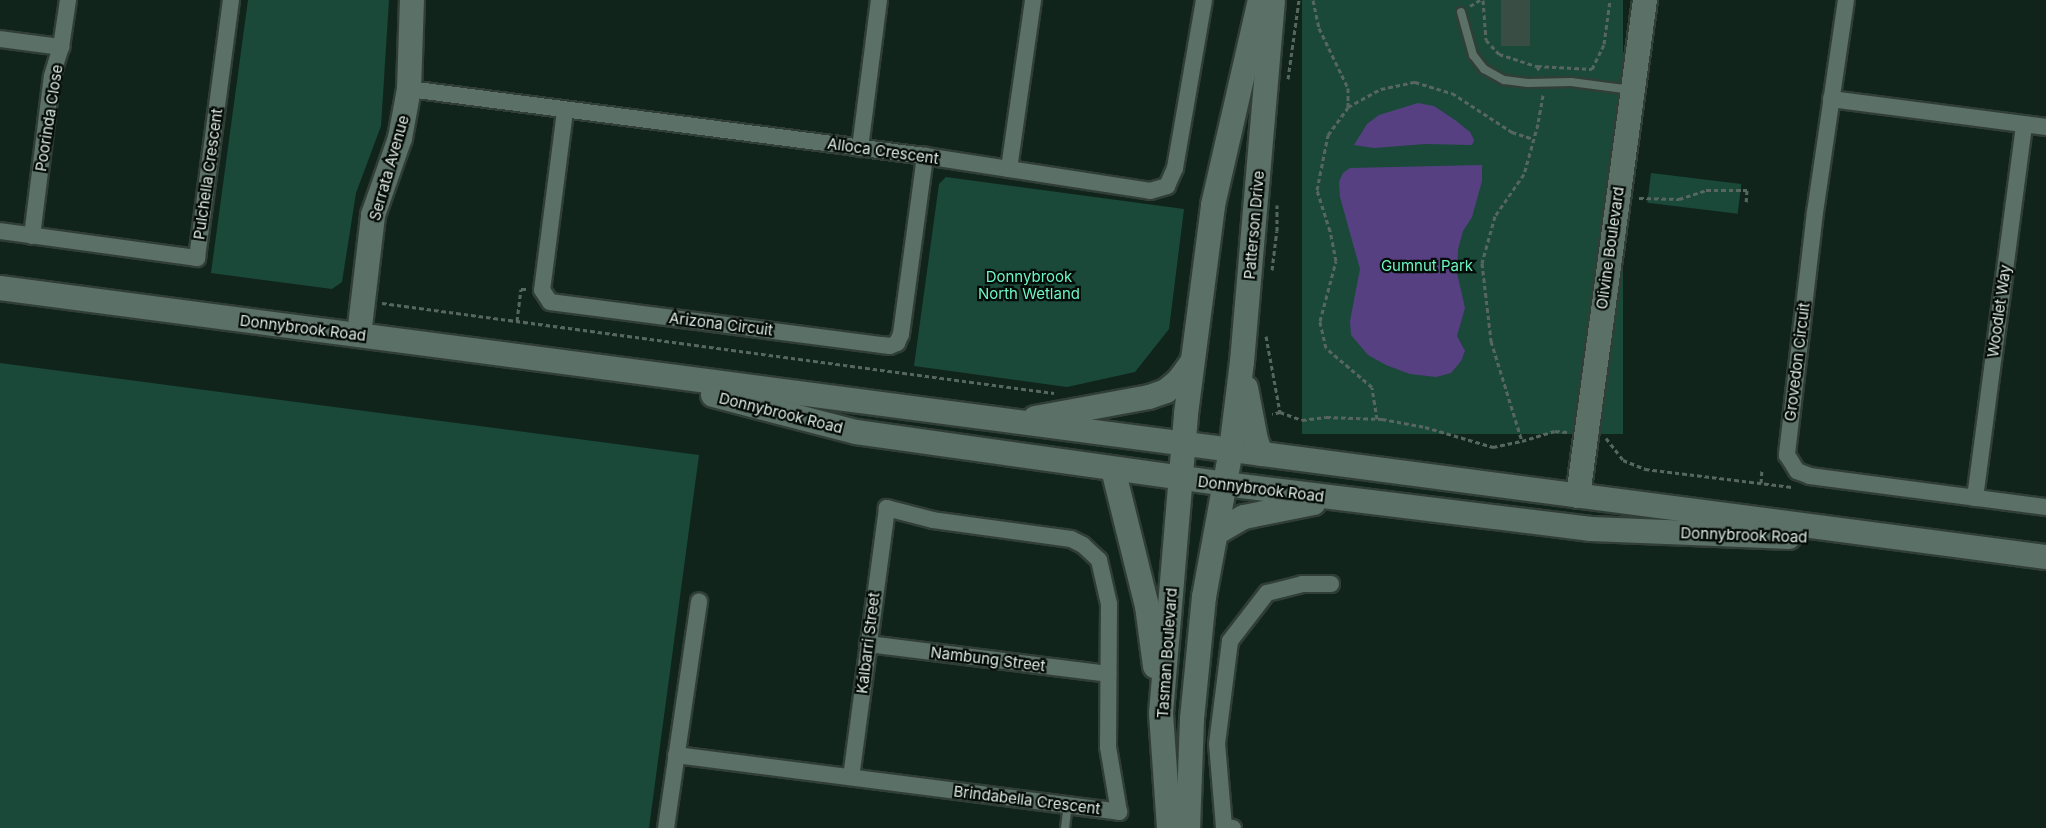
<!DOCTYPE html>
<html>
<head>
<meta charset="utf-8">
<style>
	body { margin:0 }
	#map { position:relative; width:2046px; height:828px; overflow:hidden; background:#11241c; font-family:Inter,sans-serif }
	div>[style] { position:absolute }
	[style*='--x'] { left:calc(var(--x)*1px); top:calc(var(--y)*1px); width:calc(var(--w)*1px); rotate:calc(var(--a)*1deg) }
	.green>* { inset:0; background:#1a4939; transform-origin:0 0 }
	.water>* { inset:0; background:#574082 }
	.building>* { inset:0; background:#394d44; transform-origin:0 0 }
	.path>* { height:3px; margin-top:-1.5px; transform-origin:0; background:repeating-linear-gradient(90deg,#576760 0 4.5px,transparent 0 7.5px) }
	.roads { filter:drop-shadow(2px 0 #313e38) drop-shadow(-2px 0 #313e38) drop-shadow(0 2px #313e38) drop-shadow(0 -2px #313e38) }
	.lane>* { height:8px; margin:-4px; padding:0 4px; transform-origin:4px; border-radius:4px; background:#5b7067 }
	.street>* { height:16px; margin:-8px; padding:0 8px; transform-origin:8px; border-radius:8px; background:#5b7067 }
	.secondary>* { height:24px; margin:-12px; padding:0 12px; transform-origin:12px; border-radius:12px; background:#5b7067 }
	span { translate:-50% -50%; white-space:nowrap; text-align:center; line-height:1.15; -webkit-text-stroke:4.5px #040b08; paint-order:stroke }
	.street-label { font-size:15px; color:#dfebe5 }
	.park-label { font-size:15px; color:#6ef6c5 }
</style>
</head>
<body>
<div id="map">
	<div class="green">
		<i style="clip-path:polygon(248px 0,389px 0,381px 126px,356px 193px,342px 282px,332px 289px,211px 273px)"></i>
		<i style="left:1302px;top:0;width:321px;height:434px"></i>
		<i style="left:1651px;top:173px;width:91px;height:30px;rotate:7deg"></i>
		<i style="clip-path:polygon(946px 177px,1184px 209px,1169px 329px,1135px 372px,1067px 387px,914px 366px,939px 184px)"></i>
		<i style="clip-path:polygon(0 363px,699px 455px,649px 828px,0 828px)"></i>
	</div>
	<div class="water">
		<i style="clip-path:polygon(1418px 103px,1434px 106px,1455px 120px,1470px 132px,1474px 140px,1472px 145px,1425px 144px,1374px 148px,1354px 145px,1367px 124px,1379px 115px)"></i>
		<i style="clip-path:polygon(1482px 165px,1482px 181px,1472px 217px,1463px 231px,1458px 249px,1457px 273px,1465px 308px,1457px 336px,1465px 351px,1461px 361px,1451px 373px,1436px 377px,1410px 374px,1386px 365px,1368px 355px,1351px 335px,1350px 321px,1360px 269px,1340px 197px,1339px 182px,1343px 173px,1350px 168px)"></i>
	</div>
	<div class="building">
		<i style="left:1501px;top:0;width:29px;height:46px"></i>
	</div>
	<div class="path">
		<i style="--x:1313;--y:0;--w:29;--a:78"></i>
		<i style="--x:1319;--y:28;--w:67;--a:64.2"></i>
		<i style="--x:1348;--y:88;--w:19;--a:90"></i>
		<i style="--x:1483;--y:0;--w:40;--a:85.7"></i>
		<i style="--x:1486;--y:40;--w:19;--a:47"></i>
		<i style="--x:1499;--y:54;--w:40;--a:18"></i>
		<i style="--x:1470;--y:6;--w:12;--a:-31"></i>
		<i style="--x:1539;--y:70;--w:4;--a:-117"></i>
		<i style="--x:1537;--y:66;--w:55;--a:3.1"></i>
		<i style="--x:1592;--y:69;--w:28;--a:-64"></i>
		<i style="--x:1604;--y:44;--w:44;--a:-82.2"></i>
		<i style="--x:1288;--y:79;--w:80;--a:-82.1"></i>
		<i style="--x:1543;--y:95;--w:29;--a:100"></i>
		<i style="--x:1538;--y:124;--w:52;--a:105.6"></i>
		<i style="--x:1524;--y:174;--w:51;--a:124.6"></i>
		<i style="--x:1495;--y:216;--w:49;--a:105.5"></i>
		<i style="--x:1482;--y:263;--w:79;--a:83.4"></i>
		<i style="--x:1491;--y:341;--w:105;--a:72.8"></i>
		<i style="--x:1522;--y:441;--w:34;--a:-17"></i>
		<i style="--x:1555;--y:431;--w:12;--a:5"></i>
		<i style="--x:1639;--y:198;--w:40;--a:1.4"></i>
		<i style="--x:1679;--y:199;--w:28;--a:-18"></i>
		<i style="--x:1706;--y:190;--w:41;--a:0"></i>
		<i style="--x:1747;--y:190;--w:14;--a:94"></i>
		<i style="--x:1272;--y:270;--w:39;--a:-83"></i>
		<i style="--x:1277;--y:231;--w:26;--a:-90"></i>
		<i style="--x:382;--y:303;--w:678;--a:7.63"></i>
		<i style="--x:517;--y:321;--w:32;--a:-83"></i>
		<i style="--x:521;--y:289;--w:7;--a:0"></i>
		<i style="--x:1266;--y:336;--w:77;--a:79.6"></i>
		<i style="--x:1280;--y:412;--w:8;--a:166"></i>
		<i style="--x:1280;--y:412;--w:23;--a:20"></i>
		<i style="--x:1302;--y:420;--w:24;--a:-7"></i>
		<i style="--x:1326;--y:417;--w:56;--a:2"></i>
		<i style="--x:1382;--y:419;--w:44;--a:10.5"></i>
		<i style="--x:1425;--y:427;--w:71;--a:16.4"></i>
		<i style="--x:1493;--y:447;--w:30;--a:-12"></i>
		<i style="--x:1377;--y:419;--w:32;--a:-99"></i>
		<i style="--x:1372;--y:387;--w:60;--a:-139.7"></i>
		<i style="--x:1326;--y:348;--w:28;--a:-103"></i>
		<i style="--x:1320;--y:321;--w:62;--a:-75.1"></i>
		<i style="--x:1336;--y:261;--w:31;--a:-101"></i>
		<i style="--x:1330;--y:231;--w:43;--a:-107.6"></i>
		<i style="--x:1317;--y:190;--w:56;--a:-78.7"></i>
		<i style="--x:1328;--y:135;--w:34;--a:-54"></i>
		<i style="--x:1348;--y:107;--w:38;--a:-29"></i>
		<i style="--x:1381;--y:89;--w:35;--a:-12"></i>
		<i style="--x:1415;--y:82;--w:39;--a:17"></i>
		<i style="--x:1452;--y:93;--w:72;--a:33"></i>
		<i style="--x:1512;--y:132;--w:22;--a:18"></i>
		<i style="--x:1606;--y:438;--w:28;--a:52"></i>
		<i style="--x:1623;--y:460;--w:24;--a:22"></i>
		<i style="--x:1645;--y:469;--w:148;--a:7"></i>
		<i style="--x:1761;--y:483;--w:14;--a:-86"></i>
	</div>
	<div class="roads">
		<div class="lane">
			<i style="--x:1461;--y:12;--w:45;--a:74.4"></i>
			<i style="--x:1473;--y:55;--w:18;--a:52"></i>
			<i style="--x:1484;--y:69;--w:23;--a:29"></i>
			<i style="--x:1504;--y:80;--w:24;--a:7"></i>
			<i style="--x:1528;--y:83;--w:43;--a:-1.3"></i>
			<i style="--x:1571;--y:82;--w:61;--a:7.6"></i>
			<i style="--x:1065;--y:828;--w:23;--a:-83"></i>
		</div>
		<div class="street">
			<i style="--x:1846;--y:0;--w:214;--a:98.3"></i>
			<i style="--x:1815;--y:212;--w:245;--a:96.6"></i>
			<i style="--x:1787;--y:455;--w:19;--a:58"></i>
			<i style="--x:1797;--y:471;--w:14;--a:21"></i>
			<i style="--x:1810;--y:476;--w:238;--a:7.5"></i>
			<i style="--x:0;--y:39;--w:62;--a:7.5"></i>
			<i style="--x:409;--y:89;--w:520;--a:7.4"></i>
			<i style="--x:925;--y:156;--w:228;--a:8.8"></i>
			<i style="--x:1150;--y:191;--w:18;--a:-16"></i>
			<i style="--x:1167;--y:186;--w:20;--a:-66"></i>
			<i style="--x:1175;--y:168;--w:170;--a:-80.2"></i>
			<i style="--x:1831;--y:99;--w:217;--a:7.4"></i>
			<i style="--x:565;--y:111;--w:180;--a:97.3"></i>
			<i style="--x:542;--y:290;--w:14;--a:56"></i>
			<i style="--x:550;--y:302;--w:335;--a:7.4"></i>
			<i style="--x:882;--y:345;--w:8;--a:7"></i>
			<i style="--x:890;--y:346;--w:8;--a:-23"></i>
			<i style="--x:897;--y:343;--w:10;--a:-66"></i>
			<i style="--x:901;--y:334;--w:180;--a:-82.3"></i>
			<i style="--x:860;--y:148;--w:149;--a:-82.7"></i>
			<i style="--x:1009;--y:169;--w:171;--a:-81.9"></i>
			<i style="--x:0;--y:231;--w:199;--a:7.8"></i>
			<i style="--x:197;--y:258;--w:260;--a:-82.5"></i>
			<i style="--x:32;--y:236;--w:161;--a:-82.9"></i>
			<i style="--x:52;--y:76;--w:30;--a:-73"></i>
			<i style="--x:61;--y:47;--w:48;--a:-81.5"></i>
			<i style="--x:1975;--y:498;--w:377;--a:-82.5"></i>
			<i style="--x:868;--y:644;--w:242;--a:7.1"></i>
			<i style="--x:676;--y:755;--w:447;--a:7.3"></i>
			<i style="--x:1119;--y:812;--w:66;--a:-99.6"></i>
			<i style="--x:1108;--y:747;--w:143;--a:-89.6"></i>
			<i style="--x:1109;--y:604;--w:45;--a:-102.8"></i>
			<i style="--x:1099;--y:560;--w:22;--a:-137"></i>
			<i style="--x:1083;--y:545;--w:13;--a:-153"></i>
			<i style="--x:1071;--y:539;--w:139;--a:-172.2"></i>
			<i style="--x:933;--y:520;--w:48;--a:-165.4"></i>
			<i style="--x:887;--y:508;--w:271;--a:97.6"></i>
			<i style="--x:666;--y:828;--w:229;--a:-81.7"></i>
			<i style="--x:1233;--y:828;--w:9;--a:-174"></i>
			<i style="--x:1224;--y:827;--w:83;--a:-94.8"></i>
			<i style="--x:1217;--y:744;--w:104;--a:-82.8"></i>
			<i style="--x:1230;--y:641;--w:61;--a:-52.4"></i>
			<i style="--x:1267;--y:593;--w:36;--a:-14"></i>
			<i style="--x:1302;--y:584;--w:29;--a:0"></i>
		</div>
		<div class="secondary">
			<i style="--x:0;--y:288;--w:2064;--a:7.49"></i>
			<i style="--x:359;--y:335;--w:121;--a:-83.3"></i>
			<i style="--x:373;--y:215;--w:82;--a:-70.7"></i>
			<i style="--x:400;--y:138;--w:50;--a:-79.6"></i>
			<i style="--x:409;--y:89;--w:89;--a:-88.1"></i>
			<i style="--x:1246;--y:388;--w:53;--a:79.1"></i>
			<i style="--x:1256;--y:440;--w:15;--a:70"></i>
			<i style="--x:713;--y:395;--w:148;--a:14.5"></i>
			<i style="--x:856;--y:432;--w:373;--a:8"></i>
			<i style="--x:1225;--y:484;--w:369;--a:7"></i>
			<i style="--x:1591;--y:529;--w:198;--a:2.3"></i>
			<i style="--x:1035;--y:418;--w:116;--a:-10.4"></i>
			<i style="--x:1149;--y:397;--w:18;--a:-19"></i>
			<i style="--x:1166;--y:391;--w:17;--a:-40"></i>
			<i style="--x:1179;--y:380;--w:22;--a:-54"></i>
			<i style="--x:1113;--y:469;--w:141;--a:76.1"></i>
			<i style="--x:1147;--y:606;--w:61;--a:82.4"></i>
			<i style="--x:1578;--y:496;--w:501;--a:-82.31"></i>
			<i style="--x:1216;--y:533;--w:32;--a:-30"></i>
			<i style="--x:1244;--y:517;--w:71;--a:-11.3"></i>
			<i style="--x:1169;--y:828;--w:115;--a:-94"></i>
			<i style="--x:1161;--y:713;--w:300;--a:-85.2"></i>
			<i style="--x:1186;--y:414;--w:211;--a:-82.6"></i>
			<i style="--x:1213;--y:205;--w:210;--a:-77.1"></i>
			<i style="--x:1188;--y:828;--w:109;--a:-87.9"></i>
			<i style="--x:1192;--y:719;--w:123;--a:-84.4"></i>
			<i style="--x:1204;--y:597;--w:149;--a:-79.6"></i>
			<i style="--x:1231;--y:450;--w:89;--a:-82.9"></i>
			<i style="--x:1242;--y:362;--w:361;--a:-85.1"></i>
		</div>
	</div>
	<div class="street-label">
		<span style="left:49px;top:118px;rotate:-81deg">Poorinda Close</span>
		<span style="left:883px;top:151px;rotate:8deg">Alloca Crescent</span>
		<span style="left:389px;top:168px;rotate:-74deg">Serrata Avenue</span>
		<span style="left:208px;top:174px;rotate:-82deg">Pulchella Crescent</span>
		<span style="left:1254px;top:225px;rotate:-85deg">Patterson Drive</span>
		<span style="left:1610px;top:248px;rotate:-82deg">Olivine Boulevard</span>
		<span style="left:1999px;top:311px;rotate:-82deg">Woodlet Way</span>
		<span style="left:721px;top:324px;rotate:7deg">Arizona Circuit</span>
		<span style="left:303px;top:328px;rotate:7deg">Donnybrook Road</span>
		<span style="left:1797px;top:362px;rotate:-83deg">Grovedon Circuit</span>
		<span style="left:781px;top:413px;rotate:14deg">Donnybrook Road</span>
		<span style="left:1261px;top:489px;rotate:7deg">Donnybrook Road</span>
		<span style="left:1744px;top:535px;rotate:2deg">Donnybrook Road</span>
		<span style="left:868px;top:643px;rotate:-83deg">Kalbarri Street</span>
		<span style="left:1167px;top:653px;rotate:-86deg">Tasman Boulevard</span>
		<span style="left:988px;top:659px;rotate:7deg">Nambung Street</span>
		<span style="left:1027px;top:800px;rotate:7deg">Brindabella Crescent</span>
	</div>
	<div class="park-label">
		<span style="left:1427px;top:266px">Gumnut Park</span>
		<span style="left:1029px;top:285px">Donnybrook<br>North Wetland</span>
	</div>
</div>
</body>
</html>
